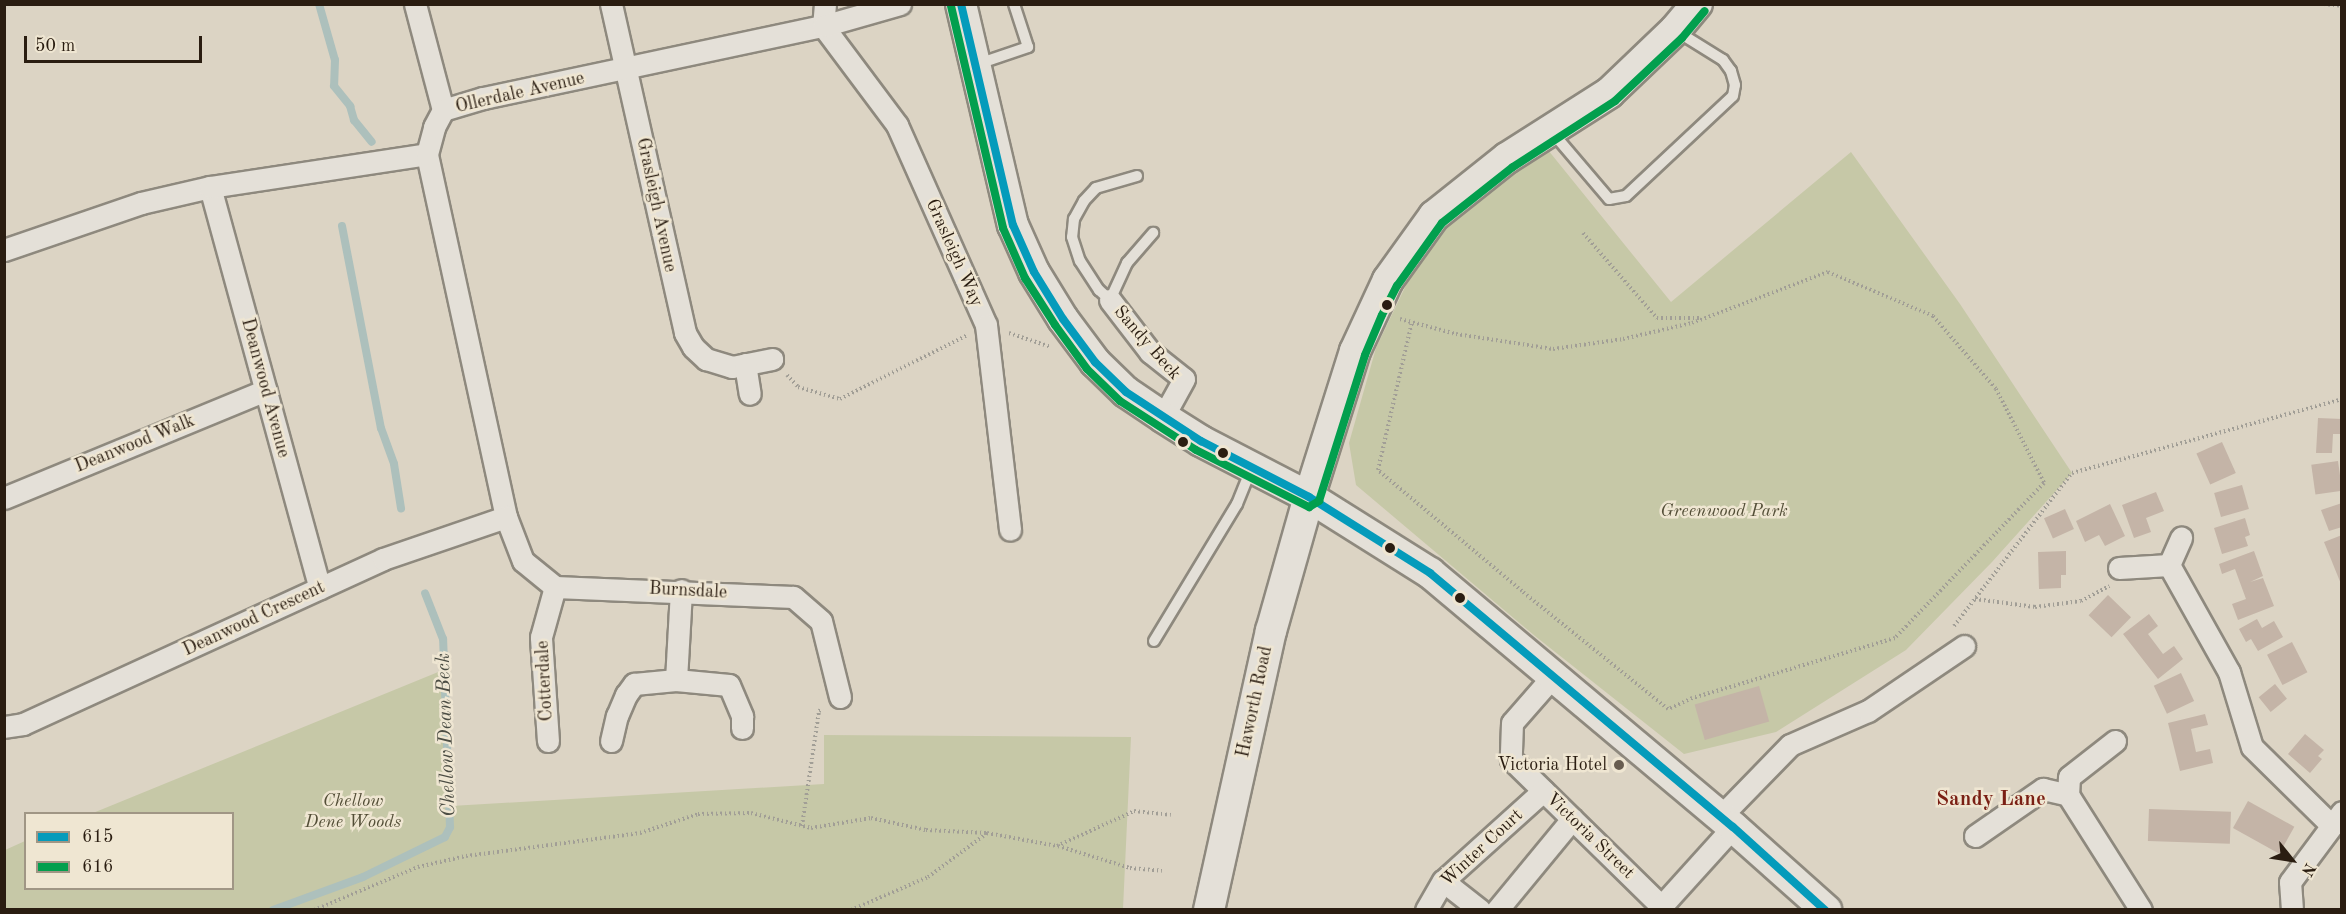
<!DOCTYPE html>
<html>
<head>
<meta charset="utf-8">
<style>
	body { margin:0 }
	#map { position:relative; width:2346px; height:914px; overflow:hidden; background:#dcd4c4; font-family:"Old Standard TT",serif }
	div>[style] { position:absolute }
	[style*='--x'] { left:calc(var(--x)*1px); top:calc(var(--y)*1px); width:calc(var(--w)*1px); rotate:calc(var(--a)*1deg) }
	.green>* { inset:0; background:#c6c8a7 }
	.stream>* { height:8px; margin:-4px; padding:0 4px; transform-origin:4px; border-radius:4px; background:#adc0bc }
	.building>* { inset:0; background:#c4b4a7; transform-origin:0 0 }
	.path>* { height:4px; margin-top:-2px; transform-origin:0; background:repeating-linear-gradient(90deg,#a19e96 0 1.5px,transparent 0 4.5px) }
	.roads { filter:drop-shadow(2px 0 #8e897e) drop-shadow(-2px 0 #8e897e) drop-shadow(0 2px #8e897e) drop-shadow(0 -2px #8e897e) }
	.lane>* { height:10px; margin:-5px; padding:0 5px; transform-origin:5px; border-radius:5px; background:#e4e0d8 }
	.street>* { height:21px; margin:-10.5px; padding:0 10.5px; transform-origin:10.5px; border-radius:10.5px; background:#e4e0d8 }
	.secondary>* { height:30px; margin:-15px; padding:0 15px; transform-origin:15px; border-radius:15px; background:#e4e0d8 }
	.bus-1>* { height:8px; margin:-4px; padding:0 4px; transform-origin:4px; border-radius:4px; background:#049bbb }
	.bus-2>* { height:8px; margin:-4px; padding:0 4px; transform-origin:4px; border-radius:4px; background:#029f4e }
	.dots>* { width:16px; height:16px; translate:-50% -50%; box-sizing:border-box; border:3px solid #efe6d2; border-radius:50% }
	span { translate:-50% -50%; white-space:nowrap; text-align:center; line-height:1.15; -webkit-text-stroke:5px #efe6d2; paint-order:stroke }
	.street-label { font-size:18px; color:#2a1d11 }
	.park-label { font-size:18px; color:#534e37; font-style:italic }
	.poi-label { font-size:18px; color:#2a1d11 }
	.right { translate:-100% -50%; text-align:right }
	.water-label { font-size:20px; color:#4b4c43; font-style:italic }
	.quarter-label { font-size:21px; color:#7a1f14; font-weight:700 }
	.frame { position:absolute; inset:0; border:6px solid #2a1d11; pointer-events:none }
	.legend { position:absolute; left:24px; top:812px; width:210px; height:78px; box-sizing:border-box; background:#efe6d2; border:2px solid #a09685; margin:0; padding:8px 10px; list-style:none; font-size:18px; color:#2a1d11 }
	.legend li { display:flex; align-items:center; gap:12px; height:30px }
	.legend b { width:30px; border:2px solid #a09685 }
	.north { position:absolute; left:2262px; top:830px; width:60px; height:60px; -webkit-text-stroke:4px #efe6d2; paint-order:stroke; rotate:120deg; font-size:16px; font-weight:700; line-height:24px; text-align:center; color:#2a1d11 }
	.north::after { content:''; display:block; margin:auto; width:21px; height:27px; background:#2a1d11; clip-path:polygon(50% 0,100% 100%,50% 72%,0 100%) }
	.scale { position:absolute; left:24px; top:36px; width:178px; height:27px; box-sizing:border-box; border:3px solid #2a1d11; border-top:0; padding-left:8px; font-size:18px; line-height:21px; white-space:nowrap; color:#2a1d11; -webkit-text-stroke:4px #efe6d2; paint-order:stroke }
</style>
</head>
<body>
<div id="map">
	<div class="green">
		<i style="clip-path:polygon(1548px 150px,1671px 302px,1851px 152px,1960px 304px,2072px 473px,1992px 562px,1906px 650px,1776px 732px,1684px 754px,1535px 636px,1356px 485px,1349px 443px,1376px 348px,1408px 281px,1456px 215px)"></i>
		<i style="clip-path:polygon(448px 668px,451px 806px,824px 784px,824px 735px,1131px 737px,1123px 909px,5px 909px,5px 850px,25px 841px,26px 888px,232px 888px,232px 814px,93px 813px)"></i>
	</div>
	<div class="stream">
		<i style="--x:319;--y:4;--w:58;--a:74.1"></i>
		<i style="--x:335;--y:60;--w:26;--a:92"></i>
		<i style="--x:334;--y:86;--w:26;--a:51"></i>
		<i style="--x:350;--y:106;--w:15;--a:74"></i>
		<i style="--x:354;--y:120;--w:28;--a:51"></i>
		<i style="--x:342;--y:226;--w:206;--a:79.1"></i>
		<i style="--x:381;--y:428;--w:38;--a:70"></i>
		<i style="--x:394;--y:464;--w:45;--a:81"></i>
		<i style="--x:273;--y:910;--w:96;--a:-20.1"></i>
		<i style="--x:363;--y:877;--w:91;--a:-26"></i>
		<i style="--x:445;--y:837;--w:11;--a:-63"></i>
		<i style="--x:450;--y:827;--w:188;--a:-92.1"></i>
		<i style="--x:443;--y:639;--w:49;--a:-111.4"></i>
	</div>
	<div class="building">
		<i style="clip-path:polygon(2318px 418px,2342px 419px,2342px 434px,2333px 434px,2332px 453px,2316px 453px)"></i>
		<i style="left:2222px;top:442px;width:34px;height:28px;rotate:66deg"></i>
		<i style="left:2338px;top:461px;width:30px;height:27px;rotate:82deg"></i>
		<i style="left:2242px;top:485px;width:25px;height:29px;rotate:74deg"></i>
		<i style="clip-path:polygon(2156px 492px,2164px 511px,2146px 518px,2151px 532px,2134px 538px,2122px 505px)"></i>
		<i style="clip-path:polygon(2342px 503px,2342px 527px,2329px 531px,2321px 510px)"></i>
		<i style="clip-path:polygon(2110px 504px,2125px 536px,2105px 546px,2099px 535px,2085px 542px,2076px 521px)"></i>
		<i style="left:2065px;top:509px;width:22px;height:23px;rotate:66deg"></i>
		<i style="clip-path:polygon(2245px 518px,2250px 535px,2245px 537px,2248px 546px,2222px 554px,2214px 528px)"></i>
		<i style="clip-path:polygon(2342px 535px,2342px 584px,2341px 584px,2324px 542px)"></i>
		<i style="clip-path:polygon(2066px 551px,2066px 575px,2061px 575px,2061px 588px,2039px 589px,2038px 552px)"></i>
		<i style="clip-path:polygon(2254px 551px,2263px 576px,2250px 582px,2263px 578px,2274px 606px,2238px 620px,2232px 604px,2246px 599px,2235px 569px,2222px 574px,2219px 564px)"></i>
		<i style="left:2108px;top:595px;width:32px;height:28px;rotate:44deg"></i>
		<i style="clip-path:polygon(2149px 614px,2158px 626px,2148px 634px,2163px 654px,2174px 646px,2183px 659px,2158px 679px,2123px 634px)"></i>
		<i style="clip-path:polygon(2257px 619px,2262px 628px,2274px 621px,2283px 637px,2258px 651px,2251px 639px,2246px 642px,2239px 629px)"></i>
		<i style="left:2292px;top:642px;width:34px;height:28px;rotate:63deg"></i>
		<i style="left:2181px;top:673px;width:31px;height:30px;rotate:65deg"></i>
		<i style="left:2275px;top:684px;width:19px;height:21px;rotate:51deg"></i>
		<i style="left:1759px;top:686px;width:37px;height:67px;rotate:74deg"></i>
		<i style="clip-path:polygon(2205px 714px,2208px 725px,2191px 729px,2196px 752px,2210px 749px,2213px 763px,2180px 771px,2168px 723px)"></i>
		<i style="clip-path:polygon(2305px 734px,2324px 750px,2318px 756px,2322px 759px,2310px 773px,2288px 754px)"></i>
		<i style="left:2248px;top:801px;width:53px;height:31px;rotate:29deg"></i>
		<i style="left:2149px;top:809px;width:82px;height:32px;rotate:2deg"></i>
	</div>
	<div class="path">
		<i style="--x:2324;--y:4;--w:18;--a:6"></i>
		<i style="--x:1583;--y:233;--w:113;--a:49"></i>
		<i style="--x:1657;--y:318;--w:43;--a:0"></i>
		<i style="--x:1400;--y:319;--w:58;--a:15"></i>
		<i style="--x:1456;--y:334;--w:98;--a:8.8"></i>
		<i style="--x:1553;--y:349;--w:71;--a:-8.1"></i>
		<i style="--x:1623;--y:339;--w:71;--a:-13.1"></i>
		<i style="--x:1692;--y:323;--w:145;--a:-20.6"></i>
		<i style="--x:1828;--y:272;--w:114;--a:22.7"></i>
		<i style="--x:1933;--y:316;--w:96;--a:49.2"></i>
		<i style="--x:1996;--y:389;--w:106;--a:62.9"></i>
		<i style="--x:2044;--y:483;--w:215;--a:133.9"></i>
		<i style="--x:1895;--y:638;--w:212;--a:163.5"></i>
		<i style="--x:1692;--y:698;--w:26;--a:155"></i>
		<i style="--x:1668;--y:709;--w:188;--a:-141.1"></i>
		<i style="--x:1522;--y:591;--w:188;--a:-140"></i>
		<i style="--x:1378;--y:470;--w:152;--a:-77.1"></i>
		<i style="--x:1009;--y:333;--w:44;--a:18.4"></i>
		<i style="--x:787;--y:375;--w:16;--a:47"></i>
		<i style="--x:798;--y:387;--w:44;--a:15.9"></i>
		<i style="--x:840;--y:399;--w:142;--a:-26.7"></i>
		<i style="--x:1975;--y:599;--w:61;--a:7.6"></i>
		<i style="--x:2035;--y:607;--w:46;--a:-7.4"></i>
		<i style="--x:2081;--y:601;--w:32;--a:-28"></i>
		<i style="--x:1954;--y:626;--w:193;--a:-52.4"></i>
		<i style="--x:2072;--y:473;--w:280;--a:-15.3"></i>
		<i style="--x:802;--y:826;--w:116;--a:-81.6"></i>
		<i style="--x:819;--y:711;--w:4;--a:-34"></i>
		<i style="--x:1058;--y:846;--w:75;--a:17"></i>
		<i style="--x:1130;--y:868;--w:32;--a:5"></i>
		<i style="--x:314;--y:910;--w:113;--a:-22.5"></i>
		<i style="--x:418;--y:867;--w:49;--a:-12.9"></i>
		<i style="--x:466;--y:856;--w:176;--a:-7.5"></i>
		<i style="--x:640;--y:833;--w:61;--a:-18.1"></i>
		<i style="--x:698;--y:814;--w:53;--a:-1.1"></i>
		<i style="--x:751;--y:813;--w:62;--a:14"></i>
		<i style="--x:811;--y:828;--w:61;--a:-9.5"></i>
		<i style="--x:871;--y:818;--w:56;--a:12.3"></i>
		<i style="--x:926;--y:830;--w:61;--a:2.8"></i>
		<i style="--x:987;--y:833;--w:71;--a:10.5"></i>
		<i style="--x:1057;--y:846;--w:85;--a:-24.4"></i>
		<i style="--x:1134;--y:811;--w:37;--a:6"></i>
		<i style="--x:851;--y:910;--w:84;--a:-23.2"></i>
		<i style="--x:928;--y:877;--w:74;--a:-36.7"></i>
	</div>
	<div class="roads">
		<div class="lane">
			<i style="--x:978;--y:64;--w:53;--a:-18.8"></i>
			<i style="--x:1028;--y:47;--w:45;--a:-108"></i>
			<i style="--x:1552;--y:132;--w:88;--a:49.6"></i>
			<i style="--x:1609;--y:199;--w:17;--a:-10"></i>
			<i style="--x:1626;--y:196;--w:146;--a:-43.1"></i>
			<i style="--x:1733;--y:96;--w:11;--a:-80"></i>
			<i style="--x:1735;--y:85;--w:15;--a:-106"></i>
			<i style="--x:1731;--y:71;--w:14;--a:-126"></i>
			<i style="--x:1723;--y:60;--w:53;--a:-148.1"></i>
			<i style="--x:1137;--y:176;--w:43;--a:163.7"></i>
			<i style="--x:1096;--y:188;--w:18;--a:133"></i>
			<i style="--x:1084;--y:201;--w:21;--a:119"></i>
			<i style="--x:1074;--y:219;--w:18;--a:96"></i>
			<i style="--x:1072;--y:237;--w:25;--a:72"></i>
			<i style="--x:1080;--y:261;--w:35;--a:57"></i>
			<i style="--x:1099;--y:290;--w:15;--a:42"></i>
			<i style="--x:1110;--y:300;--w:41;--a:-65.3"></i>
			<i style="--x:1127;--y:263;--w:40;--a:-49"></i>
			<i style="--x:1154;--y:641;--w:160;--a:-58.8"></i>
			<i style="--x:1237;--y:504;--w:37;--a:-68"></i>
		</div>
		<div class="street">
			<i style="--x:415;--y:4;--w:110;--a:75.2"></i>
			<i style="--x:611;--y:4;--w:337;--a:77.3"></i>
			<i style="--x:685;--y:333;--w:16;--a:60"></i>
			<i style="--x:693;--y:347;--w:18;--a:43"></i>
			<i style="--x:706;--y:359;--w:27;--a:17"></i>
			<i style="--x:732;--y:367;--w:41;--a:-11.3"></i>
			<i style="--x:825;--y:4;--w:22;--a:95"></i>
			<i style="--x:823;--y:26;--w:124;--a:53.2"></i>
			<i style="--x:897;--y:125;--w:219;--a:66"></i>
			<i style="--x:986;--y:325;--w:206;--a:83.3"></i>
			<i style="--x:210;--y:187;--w:416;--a:74.7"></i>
			<i style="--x:4;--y:250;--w:145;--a:-18.9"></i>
			<i style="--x:141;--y:203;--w:71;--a:-13.1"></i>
			<i style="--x:210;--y:187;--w:219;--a:-8.6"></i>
			<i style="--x:1110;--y:300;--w:66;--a:52.4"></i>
			<i style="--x:1150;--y:352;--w:43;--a:38.5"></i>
			<i style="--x:1184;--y:379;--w:43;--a:118.9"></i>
			<i style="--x:745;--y:364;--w:30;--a:81"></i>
			<i style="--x:4;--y:498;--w:283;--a:-22.4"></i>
			<i style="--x:2169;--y:565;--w:30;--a:-66"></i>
			<i style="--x:2119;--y:568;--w:50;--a:-3.4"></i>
			<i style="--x:2169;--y:565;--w:123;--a:60.7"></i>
			<i style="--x:2229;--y:672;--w:78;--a:73"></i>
			<i style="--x:2252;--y:747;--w:112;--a:44.6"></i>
			<i style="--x:1553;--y:676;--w:62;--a:131.1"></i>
			<i style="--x:1512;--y:723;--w:36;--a:92"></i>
			<i style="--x:1511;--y:759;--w:210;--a:44.4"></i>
			<i style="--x:676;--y:680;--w:90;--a:-86.8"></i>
			<i style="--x:840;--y:697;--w:78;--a:-104"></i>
			<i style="--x:821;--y:621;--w:37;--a:-139"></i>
			<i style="--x:793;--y:597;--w:238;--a:-177.6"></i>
			<i style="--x:555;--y:587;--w:41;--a:-140.9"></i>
			<i style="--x:523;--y:561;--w:47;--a:-111.1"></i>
			<i style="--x:506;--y:517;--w:371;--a:-102.3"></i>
			<i style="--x:427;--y:154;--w:28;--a:-75"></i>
			<i style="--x:434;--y:127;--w:19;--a:-62"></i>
			<i style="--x:443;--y:110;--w:42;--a:-16.7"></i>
			<i style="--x:483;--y:98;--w:348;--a:-12"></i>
			<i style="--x:823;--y:26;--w:80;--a:-15.9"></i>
			<i style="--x:4;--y:727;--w:19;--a:-9"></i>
			<i style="--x:23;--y:724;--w:396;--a:-24.6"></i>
			<i style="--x:383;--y:559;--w:130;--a:-18.9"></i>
			<i style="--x:548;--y:741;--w:104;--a:-93.9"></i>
			<i style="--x:541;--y:637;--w:52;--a:-74.4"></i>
			<i style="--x:611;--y:741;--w:26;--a:-77"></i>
			<i style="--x:617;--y:716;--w:23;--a:-67"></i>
			<i style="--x:626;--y:695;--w:14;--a:-54"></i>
			<i style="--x:634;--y:684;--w:42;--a:-5.4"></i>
			<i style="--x:676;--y:680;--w:53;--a:5.4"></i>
			<i style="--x:729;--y:685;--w:34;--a:67"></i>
			<i style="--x:742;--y:716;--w:12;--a:90"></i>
			<i style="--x:2115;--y:741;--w:58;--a:142"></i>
			<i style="--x:2069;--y:777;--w:18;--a:93"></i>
			<i style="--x:2068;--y:795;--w:136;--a:57.6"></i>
			<i style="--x:1720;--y:817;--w:100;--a:-45.8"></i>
			<i style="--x:1790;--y:745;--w:85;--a:-23.6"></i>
			<i style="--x:1868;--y:711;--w:116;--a:-34.1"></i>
			<i style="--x:1975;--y:836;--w:83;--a:-34.7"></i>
			<i style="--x:2043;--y:789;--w:26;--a:13"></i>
			<i style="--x:1443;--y:881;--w:47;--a:38.1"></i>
			<i style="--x:1426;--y:910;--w:34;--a:-60"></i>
			<i style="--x:1443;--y:881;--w:135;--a:-42"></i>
			<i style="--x:1497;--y:910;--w:118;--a:-50.5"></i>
			<i style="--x:1658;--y:910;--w:112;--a:-47.9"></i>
			<i style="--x:2292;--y:910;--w:28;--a:-94"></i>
			<i style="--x:2290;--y:882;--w:87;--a:-53.4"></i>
		</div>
		<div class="secondary">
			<i style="--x:961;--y:4;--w:227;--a:76.8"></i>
			<i style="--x:1013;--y:225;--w:51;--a:65.9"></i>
			<i style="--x:1034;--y:272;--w:55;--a:58.3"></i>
			<i style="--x:1063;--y:319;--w:54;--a:53.3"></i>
			<i style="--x:1095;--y:362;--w:43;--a:44.1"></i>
			<i style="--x:1126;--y:392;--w:45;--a:34"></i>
			<i style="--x:1163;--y:417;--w:45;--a:32.3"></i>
			<i style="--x:1201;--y:441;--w:122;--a:27.4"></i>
			<i style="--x:1309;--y:497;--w:143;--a:32.1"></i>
			<i style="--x:1430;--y:573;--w:395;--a:40"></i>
			<i style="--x:1733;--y:827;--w:125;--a:41.7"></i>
			<i style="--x:1209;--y:910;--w:286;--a:-77.5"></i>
			<i style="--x:1271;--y:631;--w:139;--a:-74.2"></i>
			<i style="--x:1309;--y:497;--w:153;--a:-72.5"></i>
			<i style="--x:1355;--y:351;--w:78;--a:-65.1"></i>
			<i style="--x:1388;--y:280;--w:79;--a:-54.3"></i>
			<i style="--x:1434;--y:216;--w:93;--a:-38.5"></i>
			<i style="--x:1507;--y:158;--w:121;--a:-32.5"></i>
			<i style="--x:1609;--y:93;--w:91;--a:-43.7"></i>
			<i style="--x:1675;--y:30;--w:34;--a:-50"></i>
		</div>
	</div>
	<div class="bus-1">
		<i style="--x:961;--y:4;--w:227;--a:76.8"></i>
		<i style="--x:1013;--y:225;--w:51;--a:65.9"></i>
		<i style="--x:1034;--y:272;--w:55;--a:58.3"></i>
		<i style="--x:1063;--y:319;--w:54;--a:53.3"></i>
		<i style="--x:1095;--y:362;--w:43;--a:44.1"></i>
		<i style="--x:1126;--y:392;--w:90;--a:33.2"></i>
		<i style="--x:1201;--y:441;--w:122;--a:27.4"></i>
		<i style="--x:1309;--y:497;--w:143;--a:32.1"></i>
		<i style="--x:1430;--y:573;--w:395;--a:40"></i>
		<i style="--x:1733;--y:827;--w:124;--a:42.1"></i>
	</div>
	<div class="bus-2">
		<i style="--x:951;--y:6;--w:228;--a:76.8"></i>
		<i style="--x:1003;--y:228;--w:55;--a:66.3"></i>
		<i style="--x:1025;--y:278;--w:56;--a:57.4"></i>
		<i style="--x:1055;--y:325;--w:54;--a:54"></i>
		<i style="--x:1087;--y:369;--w:46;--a:44.1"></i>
		<i style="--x:1120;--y:401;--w:90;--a:32.8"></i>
		<i style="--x:1196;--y:450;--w:127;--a:26.8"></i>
		<i style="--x:1309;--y:507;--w:12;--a:-31"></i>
		<i style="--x:1319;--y:501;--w:153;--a:-72.5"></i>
		<i style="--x:1365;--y:355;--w:43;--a:-67"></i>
		<i style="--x:1382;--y:315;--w:33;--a:-63"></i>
		<i style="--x:1397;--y:286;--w:77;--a:-54.5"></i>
		<i style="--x:1442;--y:223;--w:90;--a:-38.3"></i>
		<i style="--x:1513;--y:167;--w:121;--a:-32.9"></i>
		<i style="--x:1615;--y:101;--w:92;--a:-43.2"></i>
		<i style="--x:1682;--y:38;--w:35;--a:-50"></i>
	</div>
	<div class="dots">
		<i style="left:1387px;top:305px;background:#2a1d11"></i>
		<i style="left:1183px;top:442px;background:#2a1d11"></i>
		<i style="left:1223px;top:453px;background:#2a1d11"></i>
		<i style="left:1390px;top:548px;background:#2a1d11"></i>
		<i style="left:1460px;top:598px;background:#2a1d11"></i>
		<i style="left:1619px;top:765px;background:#685d50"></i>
	</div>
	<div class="street-label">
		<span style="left:520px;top:93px;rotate:-13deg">Ollerdale Avenue</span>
		<span style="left:656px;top:205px;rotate:78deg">Grasleigh Avenue</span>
		<span style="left:954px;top:253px;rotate:66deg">Grasleigh Way</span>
		<span style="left:1147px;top:343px;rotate:49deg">Sandy Beck</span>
		<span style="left:265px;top:388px;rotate:75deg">Deanwood Avenue</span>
		<span style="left:135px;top:444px;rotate:-22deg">Deanwood Walk</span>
		<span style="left:688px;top:591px;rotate:3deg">Burnsdale</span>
		<span style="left:254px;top:619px;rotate:-25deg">Deanwood Crescent</span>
		<span style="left:545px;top:681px;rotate:-93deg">Cotterdale</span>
		<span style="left:1255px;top:702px;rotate:-78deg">Haworth Road</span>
		<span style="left:1590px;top:836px;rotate:44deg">Victoria Street</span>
		<span style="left:1482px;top:848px;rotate:-43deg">Winter Court</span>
	</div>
	<div class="park-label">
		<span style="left:1724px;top:511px">Greenwood Park</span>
		<span style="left:353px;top:812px">Chellow<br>Dene Woods</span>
	</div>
	<div class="poi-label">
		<span class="right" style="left:1607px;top:765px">Victoria Hotel</span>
	</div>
	<div class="water-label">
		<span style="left:447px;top:735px;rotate:-92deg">Chellow Dean Beck</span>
	</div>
	<div class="quarter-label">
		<span style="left:1991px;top:800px">Sandy Lane</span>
	</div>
	<div class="frame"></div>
	<ul class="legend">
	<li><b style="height:8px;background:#049bbb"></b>615</li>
	<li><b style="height:8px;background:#029f4e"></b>616</li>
	</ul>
	<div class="north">N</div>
	<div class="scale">50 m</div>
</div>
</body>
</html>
